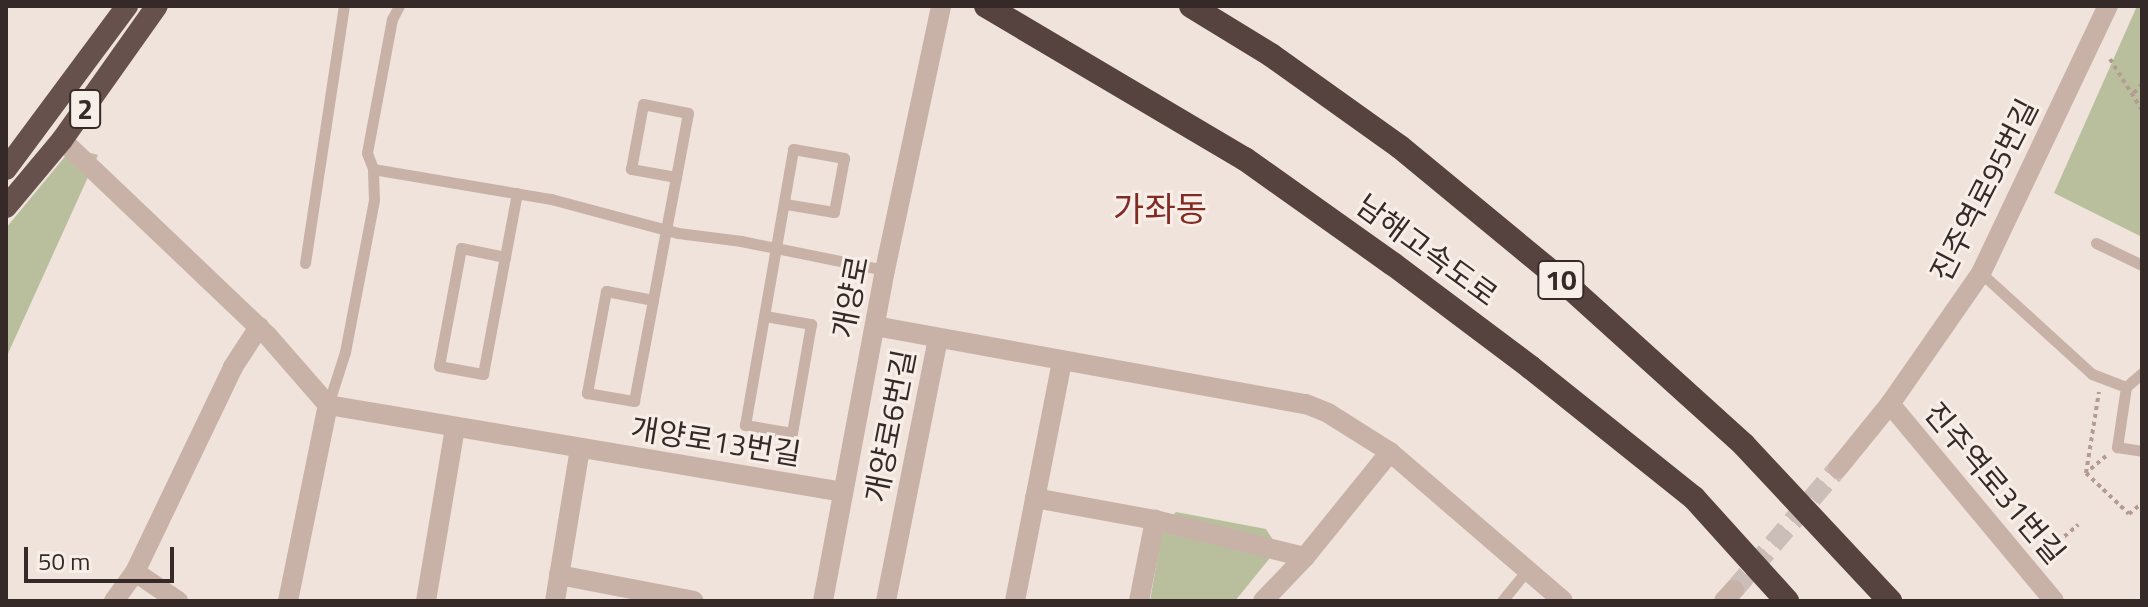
<!DOCTYPE html>
<html>
<head>
<meta charset="utf-8">
<style>
	body { margin:0 }
	#map { position:relative; width:2148px; height:607px; overflow:hidden; background:#f0e3dc; font-family:"Titillium Web","Noto Sans KR",sans-serif }
	div>[style] { position:absolute }
	[style*='--x'] { left:calc(var(--x)*1px); top:calc(var(--y)*1px); width:calc(var(--w)*1px); rotate:calc(var(--a)*1deg) }
	.green>* { inset:0; background:#b9bf9c }
	.minor-tunnel>* { height:20px; margin-top:-10px; transform-origin:0; background:repeating-linear-gradient(90deg,#cbbeb8 0 20px,transparent 0 30px) }
	.path>* { height:4px; margin-top:-2px; transform-origin:0; background:repeating-linear-gradient(90deg,#b49b92 0 4px,transparent 0 8px) }
	.service>* { height:11px; margin:-5.5px; padding:0 5.5px; transform-origin:5.5px; border-radius:5.5px; background:#c8b2a8 }
	.minor>* { height:20px; margin:-10px; padding:0 10px; transform-origin:10px; border-radius:10px; background:#c8b2a8 }
	.tertiary>* { height:20px; margin:-10px; padding:0 10px; transform-origin:10px; border-radius:10px; background:#c8b2a8 }
	.trunk>* { height:22px; margin:-11px; padding:0 11px; transform-origin:11px; border-radius:11px; background:#66514c }
	.motorway>* { height:24px; margin:-12px; padding:0 12px; transform-origin:12px; border-radius:12px; background:#56433f }
	span { translate:-50% -50%; white-space:nowrap; text-align:center; line-height:1.15; -webkit-text-stroke:6px #f8eee8; paint-order:stroke }
	.shield-label span { padding:2px 6px; background:#f8eee8; border:2px solid; border-radius:6px; -webkit-text-stroke-width:0 }
	.shield-label { font-size:28px; color:#352a28; font-weight:700 }
	.street-label { font-size:30px; color:#352a28 }
	.quarter-label { font-size:34px; color:#802c25 }
	.frame { position:absolute; inset:0; border:8px solid #352a28; pointer-events:none }
	.scale { position:absolute; left:24px; top:547px; width:150px; height:36px; box-sizing:border-box; border:4px solid #352a28; border-top:0; padding-left:10px; font-size:24px; line-height:28px; white-space:nowrap; color:#352a28; -webkit-text-stroke:6px #f8eee8; paint-order:stroke }
</style>
</head>
<body>
<div id="map">
	<div class="green">
		<i style="clip-path:polygon(2137px 6px,2142px 6px,2142px 237px,2054px 193px)"></i>
		<i style="clip-path:polygon(72px 148px,98px 155px,6px 358px,6px 228px)"></i>
		<i style="clip-path:polygon(1176px 512px,1266px 529px,1278px 548px,1235px 601px,1150px 601px,1163px 526px)"></i>
	</div>
	<div class="minor-tunnel">
		<i style="--x:1734;--y:590;--w:160;--a:-49.6"></i>
	</div>
	<div class="path">
		<i style="--x:2110;--y:59;--w:60;--a:57.9"></i>
		<i style="--x:2134;--y:93;--w:12;--a:-48"></i>
		<i style="--x:2106;--y:456;--w:26;--a:140"></i>
		<i style="--x:2086;--y:473;--w:59;--a:43.6"></i>
		<i style="--x:2129;--y:514;--w:17;--a:-40"></i>
		<i style="--x:2086;--y:473;--w:82;--a:-80.9"></i>
		<i style="--x:2040;--y:557;--w:50;--a:-40.1"></i>
	</div>
	<div class="service">
		<i style="--x:399;--y:6;--w:15;--a:118"></i>
		<i style="--x:392;--y:19;--w:136;--a:100.6"></i>
		<i style="--x:367;--y:153;--w:17;--a:69"></i>
		<i style="--x:373;--y:169;--w:181;--a:9.6"></i>
		<i style="--x:551;--y:199;--w:131;--a:15"></i>
		<i style="--x:678;--y:233;--w:64;--a:7.2"></i>
		<i style="--x:741;--y:241;--w:147;--a:11.4"></i>
		<i style="--x:643;--y:104;--w:46;--a:11.3"></i>
		<i style="--x:688;--y:113;--w:65;--a:100.6"></i>
		<i style="--x:676;--y:177;--w:46;--a:-169.9"></i>
		<i style="--x:631;--y:169;--w:66;--a:-79.5"></i>
		<i style="--x:2096;--y:243;--w:51;--a:25.6"></i>
		<i style="--x:505;--y:257;--w:45;--a:-168.4"></i>
		<i style="--x:461;--y:248;--w:120;--a:100.6"></i>
		<i style="--x:439;--y:366;--w:45;--a:10.3"></i>
		<i style="--x:483;--y:374;--w:119;--a:-79.4"></i>
		<i style="--x:505;--y:257;--w:65;--a:-79.4"></i>
		<i style="--x:305;--y:263;--w:260;--a:-81.4"></i>
		<i style="--x:1981;--y:273;--w:150;--a:42.3"></i>
		<i style="--x:2092;--y:374;--w:36;--a:21"></i>
		<i style="--x:2126;--y:387;--w:61;--a:98.5"></i>
		<i style="--x:2117;--y:447;--w:25;--a:9"></i>
		<i style="--x:653;--y:300;--w:48;--a:-169.2"></i>
		<i style="--x:606;--y:291;--w:104;--a:100.6"></i>
		<i style="--x:587;--y:393;--w:48;--a:9.7"></i>
		<i style="--x:634;--y:401;--w:103;--a:-79.3"></i>
		<i style="--x:653;--y:300;--w:71;--a:-79.5"></i>
		<i style="--x:666;--y:230;--w:54;--a:-79.3"></i>
		<i style="--x:765;--y:316;--w:47;--a:9.9"></i>
		<i style="--x:811;--y:324;--w:111;--a:99.9"></i>
		<i style="--x:792;--y:433;--w:48;--a:-170.3"></i>
		<i style="--x:745;--y:425;--w:280;--a:-80.1"></i>
		<i style="--x:793;--y:149;--w:52;--a:10"></i>
		<i style="--x:844;--y:158;--w:55;--a:100.5"></i>
		<i style="--x:834;--y:212;--w:50;--a:-170.7"></i>
		<i style="--x:2126;--y:387;--w:21;--a:-41"></i>
		<i style="--x:328;--y:405;--w:56;--a:-72.2"></i>
		<i style="--x:345;--y:352;--w:155;--a:-79.2"></i>
		<i style="--x:374;--y:200;--w:31;--a:-92"></i>
		<i style="--x:1502;--y:601;--w:40;--a:-51"></i>
	</div>
	<div class="minor">
		<i style="--x:62;--y:140;--w:283;--a:43.6"></i>
		<i style="--x:267;--y:335;--w:93;--a:48.9"></i>
		<i style="--x:875;--y:326;--w:438;--a:10.3"></i>
		<i style="--x:1306;--y:404;--w:24;--a:22"></i>
		<i style="--x:1328;--y:413;--w:73;--a:32.2"></i>
		<i style="--x:1390;--y:452;--w:228;--a:40.7"></i>
		<i style="--x:1890;--y:404;--w:256;--a:50.2"></i>
		<i style="--x:328;--y:405;--w:522;--a:9.59"></i>
		<i style="--x:1838;--y:468;--w:82;--a:-50.9"></i>
		<i style="--x:1890;--y:404;--w:160;--a:-55.2"></i>
		<i style="--x:1981;--y:273;--w:296;--a:-64.6"></i>
		<i style="--x:1035;--y:498;--w:122;--a:10.4"></i>
		<i style="--x:1155;--y:520;--w:154;--a:13.9"></i>
		<i style="--x:135;--y:572;--w:52;--a:34"></i>
		<i style="--x:559;--y:575;--w:137;--a:10.9"></i>
		<i style="--x:114;--y:601;--w:36;--a:-54"></i>
		<i style="--x:135;--y:572;--w:227;--a:-64.4"></i>
		<i style="--x:233;--y:367;--w:48;--a:-57"></i>
		<i style="--x:288;--y:601;--w:200;--a:-78.5"></i>
		<i style="--x:426;--y:601;--w:175;--a:-80.5"></i>
		<i style="--x:555;--y:601;--w:154;--a:-80.7"></i>
		<i style="--x:886;--y:601;--w:268;--a:-78.8"></i>
		<i style="--x:1015;--y:601;--w:245;--a:-78.9"></i>
		<i style="--x:1139;--y:601;--w:83;--a:-78.8"></i>
		<i style="--x:1263;--y:601;--w:61;--a:-46.3"></i>
		<i style="--x:1305;--y:557;--w:135;--a:-51"></i>
		<i style="--x:1724;--y:601;--w:15;--a:-48"></i>
	</div>
	<div class="tertiary">
		<i style="--x:823;--y:601;--w:337;--a:-79.4"></i>
		<i style="--x:885;--y:270;--w:270;--a:-78"></i>
	</div>
	<div class="trunk">
		<i style="--x:6;--y:169;--w:203;--a:-53.4"></i>
		<i style="--x:6;--y:207;--w:87;--a:-50.1"></i>
		<i style="--x:62;--y:140;--w:164;--a:-54.7"></i>
	</div>
	<div class="motorway">
		<i style="--x:986;--y:6;--w:301;--a:30.6"></i>
		<i style="--x:1245;--y:159;--w:181;--a:35.4"></i>
		<i style="--x:1393;--y:264;--w:171;--a:36.9"></i>
		<i style="--x:1530;--y:367;--w:210;--a:38.6"></i>
		<i style="--x:1694;--y:498;--w:139;--a:47.9"></i>
		<i style="--x:1191;--y:6;--w:94;--a:31.5"></i>
		<i style="--x:1271;--y:55;--w:158;--a:35.5"></i>
		<i style="--x:1400;--y:147;--w:214;--a:39.5"></i>
		<i style="--x:1565;--y:283;--w:241;--a:42.1"></i>
		<i style="--x:1744;--y:445;--w:214;--a:46.9"></i>
	</div>
	<div class="shield-label">
		<span style="left:85px;top:109px">2</span>
		<span style="left:1561px;top:280px">10</span>
	</div>
	<div class="street-label">
		<span style="left:1984px;top:190px;rotate:-63deg">진주역로95번길</span>
		<span style="left:1427px;top:250px;rotate:36deg">남해고속도로</span>
		<span style="left:850px;top:297px;rotate:-79deg">개양로</span>
		<span style="left:890px;top:426px;rotate:-79deg">개양로6번길</span>
		<span style="left:716px;top:441px;rotate:9deg">개양로13번길</span>
		<span style="left:1995px;top:483px;rotate:50deg">진주역로31번길</span>
	</div>
	<div class="quarter-label">
		<span style="left:1160px;top:209px">가좌동</span>
	</div>
	<div class="frame"></div>
	<div class="scale">50 m</div>
</div>
</body>
</html>
